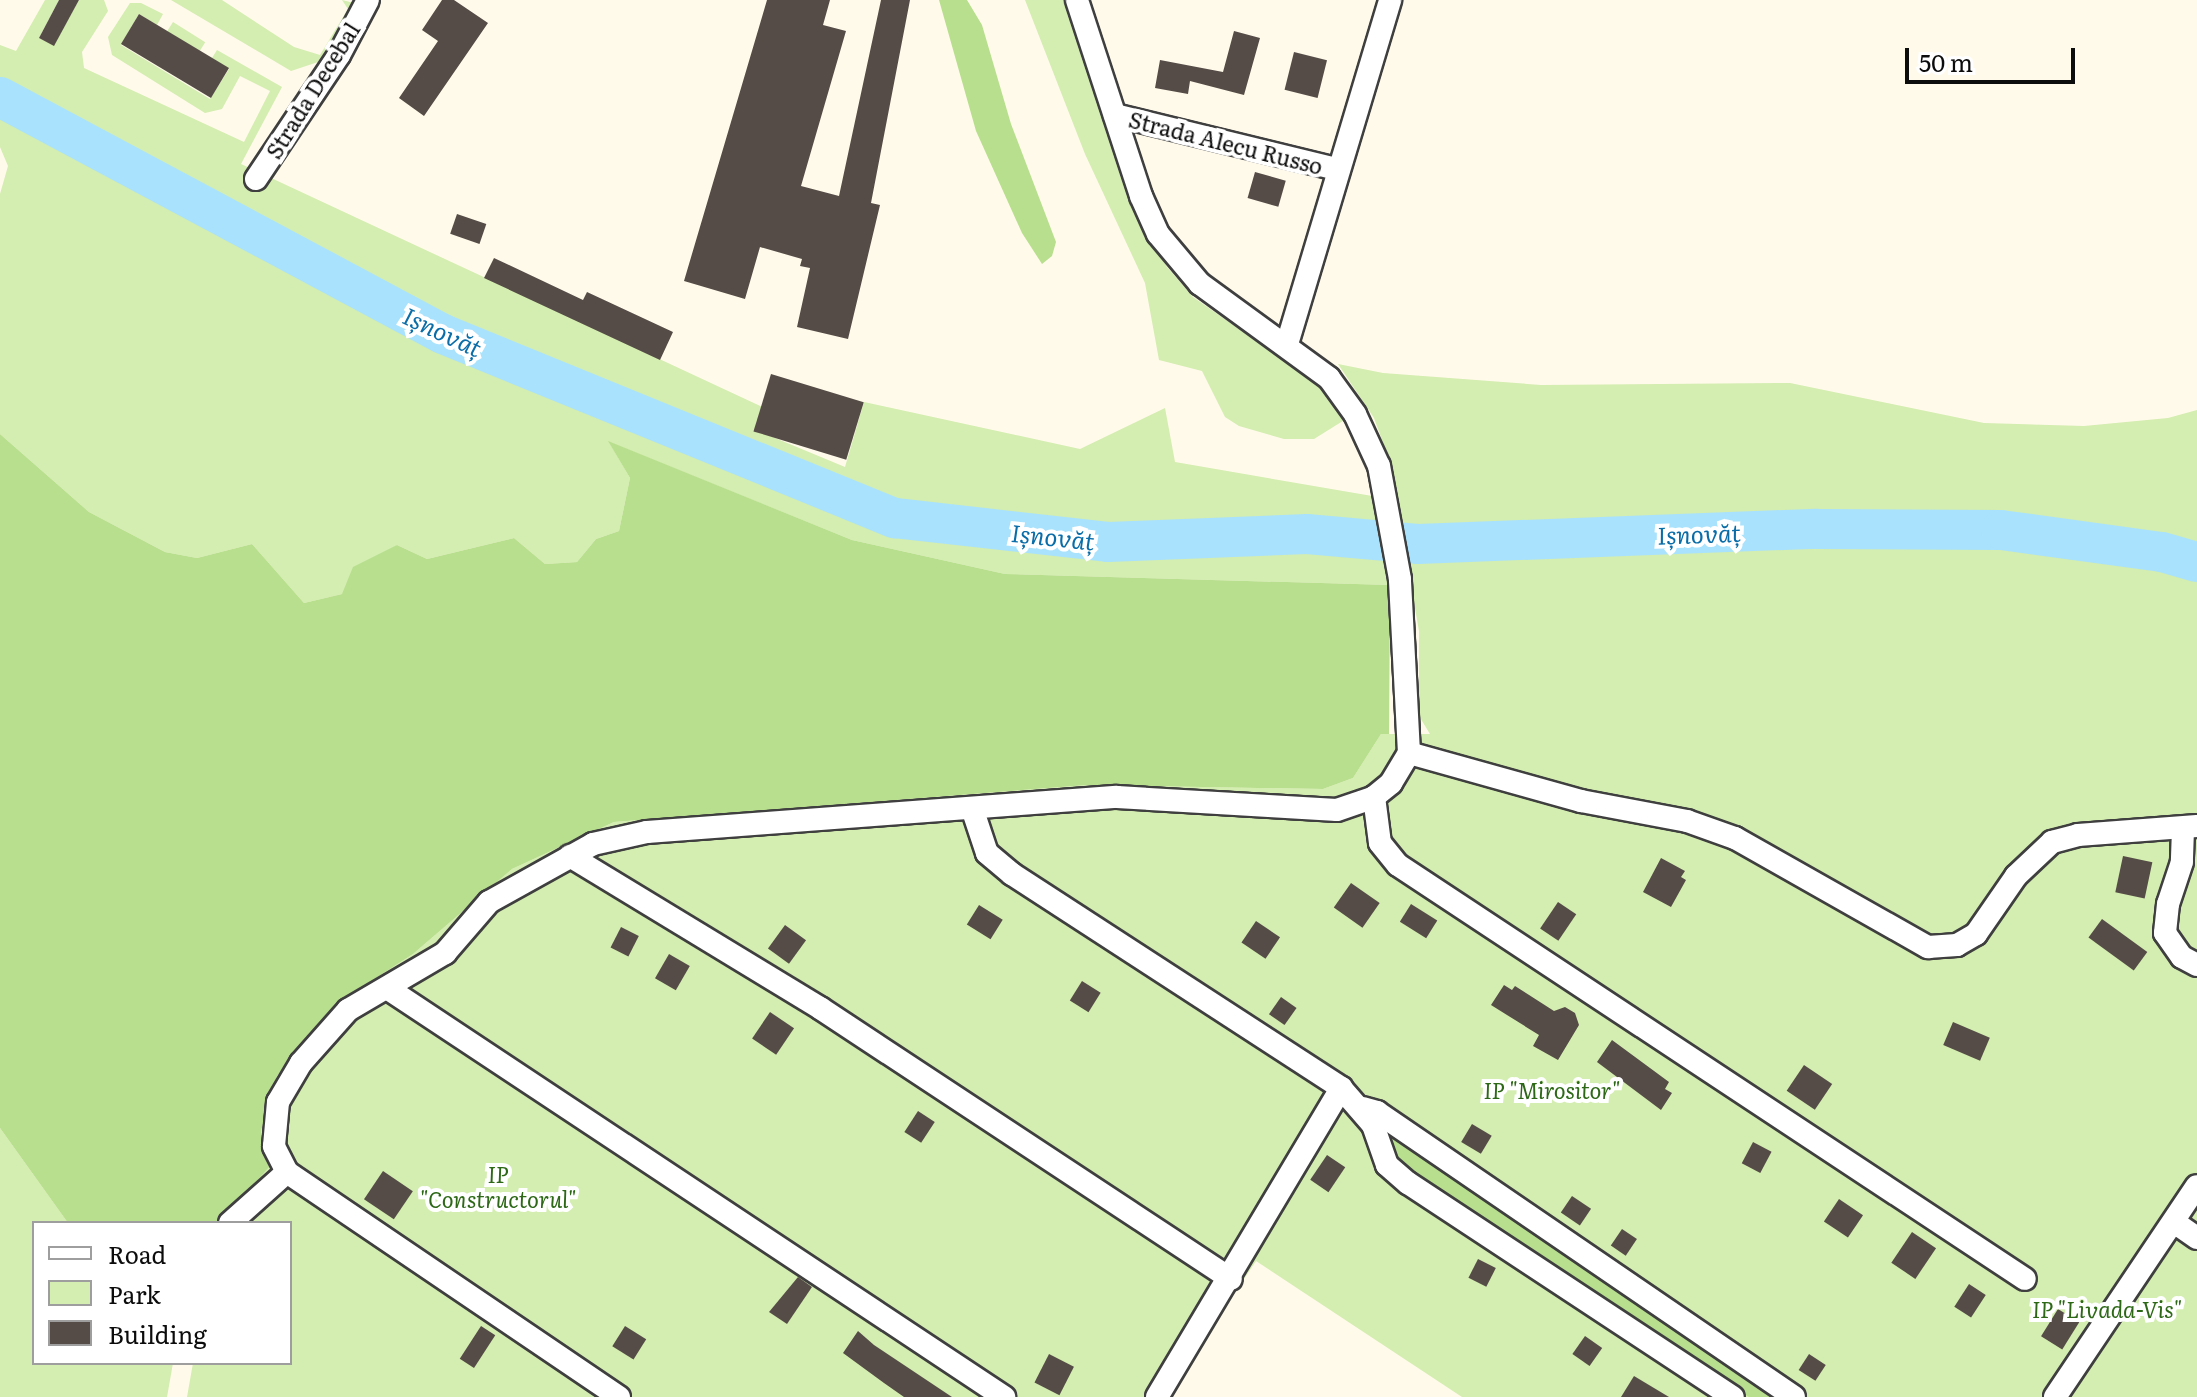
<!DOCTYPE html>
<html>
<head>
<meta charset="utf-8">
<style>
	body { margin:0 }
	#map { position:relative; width:2197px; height:1397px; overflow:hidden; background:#fffaea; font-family:Literata,serif }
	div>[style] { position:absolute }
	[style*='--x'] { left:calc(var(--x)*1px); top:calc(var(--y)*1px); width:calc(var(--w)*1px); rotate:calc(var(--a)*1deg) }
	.green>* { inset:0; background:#d4edb0; transform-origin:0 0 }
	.forest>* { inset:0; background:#b8df8e }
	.river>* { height:40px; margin:-20px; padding:0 20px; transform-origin:20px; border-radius:20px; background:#a9e2fc }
	.building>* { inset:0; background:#554c47; transform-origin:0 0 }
	.roads { filter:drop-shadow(2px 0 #3f3f3f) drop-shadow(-2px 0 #3f3f3f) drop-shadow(0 2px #3f3f3f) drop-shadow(0 -2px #3f3f3f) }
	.minor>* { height:22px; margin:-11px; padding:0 11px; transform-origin:11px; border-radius:11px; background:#fff }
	span { translate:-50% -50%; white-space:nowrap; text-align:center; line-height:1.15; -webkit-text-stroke:8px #fff; paint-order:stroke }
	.street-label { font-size:22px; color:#0c0c0c }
	.park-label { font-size:22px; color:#2d6817; font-style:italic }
	.water-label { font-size:24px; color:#0a6da8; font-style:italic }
	.legend { position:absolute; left:32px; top:1221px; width:260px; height:144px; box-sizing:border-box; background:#fff; border:2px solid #9e9e9e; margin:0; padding:10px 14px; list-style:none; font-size:24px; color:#0c0c0c }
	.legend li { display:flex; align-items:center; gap:16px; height:40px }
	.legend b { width:40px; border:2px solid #9e9e9e }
	.scale { position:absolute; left:1905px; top:48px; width:170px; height:36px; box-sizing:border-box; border:4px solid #0c0c0c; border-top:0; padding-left:10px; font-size:24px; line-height:28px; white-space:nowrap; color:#0c0c0c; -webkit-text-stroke:6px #fff; paint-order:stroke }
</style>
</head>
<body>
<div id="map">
	<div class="green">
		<i style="clip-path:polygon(45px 0,59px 0,39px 38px,54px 45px,79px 0,104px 0,108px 11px,82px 52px,84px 68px,244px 142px,270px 91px,240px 76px,222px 109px,205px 113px,112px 55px,108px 37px,130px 3px,141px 3px,163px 14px,157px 25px,139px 14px,121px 45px,210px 99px,229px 69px,212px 58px,217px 50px,282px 87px,241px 164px,769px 410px,763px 433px,845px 467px,864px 402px,1080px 449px,1165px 408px,1175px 462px,1378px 497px,1390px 585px,1005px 574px,852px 540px,609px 442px,630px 478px,619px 531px,596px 539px,577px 562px,545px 564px,514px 538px,427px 559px,397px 545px,342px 594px,304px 603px,252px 544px,197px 558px,165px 552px,89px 512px,0 434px,0 194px,8px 166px,0 147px,0 45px,16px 51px)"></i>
		<i style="clip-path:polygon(171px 0,222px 0,294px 47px,320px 55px,348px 9px,342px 0,354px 3px,324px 60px,291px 71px)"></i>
		<i style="clip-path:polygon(1025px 0,1066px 0,1148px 235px,1167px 267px,1193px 297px,1324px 388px,1346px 419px,1314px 439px,1284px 439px,1239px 426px,1225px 417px,1202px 371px,1159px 360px,1145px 283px,1085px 154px)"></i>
		<i style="left:173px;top:22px;width:38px;height:11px;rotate:32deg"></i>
		<i style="clip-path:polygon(1338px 364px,1383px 373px,1541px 385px,1790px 383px,1984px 423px,2084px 426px,2168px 418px,2197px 410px,2197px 1397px,1462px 1397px,1256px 1261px,1165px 1397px,187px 1397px,193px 1363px,290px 1363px,290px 1223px,220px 1223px,268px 1167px,261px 1131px,277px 1076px,342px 1000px,413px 954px,512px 869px,614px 822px,1087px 785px,1323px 789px,1353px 778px,1381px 734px,1430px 734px,1419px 716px,1419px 631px,1389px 459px,1374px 418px)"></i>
		<i style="clip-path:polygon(0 1128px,68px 1223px,34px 1223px,34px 1363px,173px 1363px,167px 1397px,0 1397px)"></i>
	</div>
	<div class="forest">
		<i style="clip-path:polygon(939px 0,967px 0,982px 25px,1011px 124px,1056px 242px,1052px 256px,1042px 264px,1022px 233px,976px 131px)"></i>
		<i style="clip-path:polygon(0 434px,89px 512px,165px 552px,197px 558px,252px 544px,304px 603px,342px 594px,353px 567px,397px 545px,427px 559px,514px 538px,545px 564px,577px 562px,596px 539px,619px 531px,630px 478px,608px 441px,852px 540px,1005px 574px,1390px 585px,1389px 734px,1381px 734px,1353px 778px,1323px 789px,1087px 785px,614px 822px,512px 869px,413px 954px,342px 1000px,277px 1076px,261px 1131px,269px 1167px,220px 1223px,68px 1223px,0 1128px)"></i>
		<i style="clip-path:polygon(1374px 1117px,1783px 1397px,1749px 1397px,1394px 1160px)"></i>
	</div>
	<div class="river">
		<i style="--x:0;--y:97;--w:502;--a:28.15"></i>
		<i style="--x:443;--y:334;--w:488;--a:22.2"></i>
		<i style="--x:895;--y:518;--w:214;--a:6.4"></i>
		<i style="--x:1108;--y:542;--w:199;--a:-2.3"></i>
		<i style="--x:1307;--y:534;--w:111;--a:5.1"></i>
		<i style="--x:1418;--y:544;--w:399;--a:-2.2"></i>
		<i style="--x:1817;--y:529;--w:184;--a:0.3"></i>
		<i style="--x:2001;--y:530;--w:162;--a:7.8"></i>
		<i style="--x:2162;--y:552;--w:36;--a:16"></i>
	</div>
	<div class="building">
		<i style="clip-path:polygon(59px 0,79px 0,54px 46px,39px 38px)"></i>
		<i style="clip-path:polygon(442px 0,454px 0,488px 23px,424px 116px,399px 98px,438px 41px,422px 30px)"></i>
		<i style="clip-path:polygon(767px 0,830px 0,823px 25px,846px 31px,801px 186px,839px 196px,881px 0,910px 0,871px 203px,880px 205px,848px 339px,797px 327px,810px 268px,800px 266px,802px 259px,760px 247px,745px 299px,684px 281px)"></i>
		<i style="left:139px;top:14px;width:105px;height:35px;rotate:31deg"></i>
		<i style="clip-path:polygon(1234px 31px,1260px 38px,1244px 95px,1190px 81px,1188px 94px,1155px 88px,1160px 60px,1223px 72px)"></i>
		<i style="left:1294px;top:52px;width:34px;height:39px;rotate:14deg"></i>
		<i style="left:1255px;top:172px;width:32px;height:27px;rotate:16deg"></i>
		<i style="left:457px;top:214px;width:31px;height:21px;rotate:19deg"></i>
		<i style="clip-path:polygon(494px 258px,583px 300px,587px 292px,673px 332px,660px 360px,484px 278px)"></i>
		<i style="left:771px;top:374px;width:97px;height:60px;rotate:17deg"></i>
		<i style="left:2123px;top:856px;width:30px;height:37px;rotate:12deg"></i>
		<i style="clip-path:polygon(1661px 858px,1685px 871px,1681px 877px,1686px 880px,1671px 907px,1643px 892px)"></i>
		<i style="left:1351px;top:883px;width:35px;height:30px;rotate:35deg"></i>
		<i style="left:1558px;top:902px;width:22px;height:32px;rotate:34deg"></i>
		<i style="left:1411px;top:904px;width:31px;height:21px;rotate:32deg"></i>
		<i style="left:979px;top:905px;width:28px;height:23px;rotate:32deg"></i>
		<i style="left:2102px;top:919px;width:56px;height:23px;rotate:36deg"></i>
		<i style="left:1256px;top:921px;width:29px;height:26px;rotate:34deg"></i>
		<i style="left:785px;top:925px;width:26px;height:29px;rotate:36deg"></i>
		<i style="left:621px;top:927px;width:20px;height:23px;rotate:27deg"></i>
		<i style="left:669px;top:954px;width:24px;height:28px;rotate:30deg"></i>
		<i style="left:1082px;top:981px;width:22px;height:23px;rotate:32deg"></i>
		<i style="clip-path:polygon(1504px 985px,1512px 990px,1515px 986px,1554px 1011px,1565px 1007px,1575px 1013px,1579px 1025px,1558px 1060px,1533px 1046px,1539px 1035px,1491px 1005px)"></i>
		<i style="left:1281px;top:997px;width:19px;height:21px;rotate:35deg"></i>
		<i style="left:770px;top:1012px;width:29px;height:32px;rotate:34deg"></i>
		<i style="left:1953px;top:1022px;width:40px;height:25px;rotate:23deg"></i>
		<i style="clip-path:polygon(1612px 1040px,1669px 1082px,1665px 1089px,1672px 1093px,1661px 1110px,1597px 1062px)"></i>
		<i style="left:1804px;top:1065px;width:34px;height:31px;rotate:34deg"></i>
		<i style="left:918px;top:1111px;width:20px;height:25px;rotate:33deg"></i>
		<i style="left:1472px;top:1124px;width:23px;height:21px;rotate:31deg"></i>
		<i style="left:1753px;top:1142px;width:21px;height:24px;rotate:28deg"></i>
		<i style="left:1327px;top:1155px;width:22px;height:30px;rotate:34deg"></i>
		<i style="left:383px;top:1171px;width:36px;height:34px;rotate:34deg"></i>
		<i style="left:1572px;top:1196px;width:23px;height:20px;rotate:34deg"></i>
		<i style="left:1839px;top:1199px;width:29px;height:27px;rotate:34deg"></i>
		<i style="left:1622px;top:1229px;width:18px;height:20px;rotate:34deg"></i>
		<i style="left:1912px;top:1232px;width:29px;height:37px;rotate:34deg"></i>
		<i style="left:1478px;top:1259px;width:20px;height:21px;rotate:27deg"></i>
		<i style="clip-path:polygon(798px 1277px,812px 1287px,787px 1324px,769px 1312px)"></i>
		<i style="left:1969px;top:1284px;width:20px;height:27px;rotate:33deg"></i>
		<i style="left:2058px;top:1309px;width:25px;height:32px;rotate:32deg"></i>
		<i style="left:481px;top:1326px;width:17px;height:39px;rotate:33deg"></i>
		<i style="left:625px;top:1326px;width:25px;height:24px;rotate:32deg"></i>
		<i style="clip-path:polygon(858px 1331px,874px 1345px,952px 1397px,904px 1397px,884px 1383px,843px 1353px)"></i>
		<i style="left:1585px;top:1336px;width:21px;height:22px;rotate:35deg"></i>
		<i style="left:1049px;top:1354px;width:28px;height:32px;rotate:27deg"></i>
		<i style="left:1809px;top:1354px;width:20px;height:19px;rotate:33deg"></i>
		<i style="clip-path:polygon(1634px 1376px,1669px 1397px,1621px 1397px)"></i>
	</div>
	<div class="roads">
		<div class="minor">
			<i style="--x:1115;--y:115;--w:228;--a:13.7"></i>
			<i style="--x:256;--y:179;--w:149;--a:-56.2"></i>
			<i style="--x:339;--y:55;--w:62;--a:-62.2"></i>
			<i style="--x:1287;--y:344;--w:359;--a:-73.3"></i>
			<i style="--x:1409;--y:753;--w:179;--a:15.6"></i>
			<i style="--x:1581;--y:801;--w:108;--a:10.7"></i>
			<i style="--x:1687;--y:821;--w:51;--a:19.5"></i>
			<i style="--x:1735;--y:838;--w:222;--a:29.5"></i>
			<i style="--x:1928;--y:947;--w:29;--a:-4"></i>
			<i style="--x:1957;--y:945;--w:22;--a:-30"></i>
			<i style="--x:1976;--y:934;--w:70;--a:-55.4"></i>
			<i style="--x:2016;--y:876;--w:50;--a:-43.4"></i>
			<i style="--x:2052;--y:842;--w:27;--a:-15"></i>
			<i style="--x:2078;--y:835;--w:119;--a:-4.3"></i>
			<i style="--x:1374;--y:797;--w:46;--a:82.6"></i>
			<i style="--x:1380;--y:843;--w:28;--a:51"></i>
			<i style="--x:1398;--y:865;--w:751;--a:33.44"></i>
			<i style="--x:972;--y:808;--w:47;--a:71.6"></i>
			<i style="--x:987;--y:853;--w:33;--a:40"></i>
			<i style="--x:1012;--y:874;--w:392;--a:33"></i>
			<i style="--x:1341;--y:1088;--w:49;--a:49.1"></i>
			<i style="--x:1373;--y:1125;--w:42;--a:70.7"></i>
			<i style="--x:1387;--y:1165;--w:28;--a:41"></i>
			<i style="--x:1408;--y:1183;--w:389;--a:33.4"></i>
			<i style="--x:2183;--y:829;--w:33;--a:92"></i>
			<i style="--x:2182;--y:862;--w:44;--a:108.4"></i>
			<i style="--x:2168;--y:904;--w:29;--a:96"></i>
			<i style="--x:2165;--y:933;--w:29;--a:55"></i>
			<i style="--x:2182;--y:957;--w:17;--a:28"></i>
			<i style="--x:570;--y:856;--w:293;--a:31.3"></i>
			<i style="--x:820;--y:1008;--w:492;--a:33.4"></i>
			<i style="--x:390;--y:990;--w:737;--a:33.54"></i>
			<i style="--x:1363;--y:1108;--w:15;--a:16"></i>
			<i style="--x:1377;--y:1112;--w:505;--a:34.35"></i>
			<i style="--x:2174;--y:1222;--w:28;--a:35"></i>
			<i style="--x:230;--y:1223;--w:76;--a:-41.8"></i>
			<i style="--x:619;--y:1397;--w:401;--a:-145.9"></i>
			<i style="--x:287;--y:1172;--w:29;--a:-117"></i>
			<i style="--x:274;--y:1146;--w:44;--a:-84.8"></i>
			<i style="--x:278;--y:1102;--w:45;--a:-59.5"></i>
			<i style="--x:301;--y:1063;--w:71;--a:-48.4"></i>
			<i style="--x:348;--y:1010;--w:113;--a:-30.4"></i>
			<i style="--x:445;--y:953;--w:67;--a:-49.2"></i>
			<i style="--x:489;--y:902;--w:119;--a:-29.1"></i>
			<i style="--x:593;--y:844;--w:55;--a:-12.5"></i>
			<i style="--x:647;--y:832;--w:471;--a:-4.3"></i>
			<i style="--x:1117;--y:797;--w:220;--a:3.4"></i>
			<i style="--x:1337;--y:810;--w:39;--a:-19"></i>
			<i style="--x:1374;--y:797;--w:22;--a:-39"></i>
			<i style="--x:1391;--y:783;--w:35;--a:-59"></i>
			<i style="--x:1409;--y:753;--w:174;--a:-93"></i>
			<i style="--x:1400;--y:579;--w:115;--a:-100.5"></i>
			<i style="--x:1379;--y:466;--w:57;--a:-114.8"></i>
			<i style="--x:1355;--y:414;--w:44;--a:-125.8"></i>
			<i style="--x:1329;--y:378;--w:160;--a:-143.9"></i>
			<i style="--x:1200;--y:284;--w:65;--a:-130"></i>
			<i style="--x:1158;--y:234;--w:42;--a:-114.1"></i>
			<i style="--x:1141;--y:196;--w:206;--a:-108.1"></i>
			<i style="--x:1157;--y:1397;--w:360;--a:-59.2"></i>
			<i style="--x:2055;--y:1397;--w:254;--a:-56.1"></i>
		</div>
	</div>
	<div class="street-label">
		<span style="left:312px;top:90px;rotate:-58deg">Strada Decebal</span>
		<span style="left:1226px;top:142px;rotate:14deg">Strada Alecu Russo</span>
	</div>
	<div class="park-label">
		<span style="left:1552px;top:1090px">IP "Mirositor"</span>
		<span style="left:498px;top:1186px">IP<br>"Constructorul"</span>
		<span style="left:2107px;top:1309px">IP "Livada-Vis"</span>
	</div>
	<div class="water-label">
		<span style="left:443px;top:331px;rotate:25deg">Ișnovăț</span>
		<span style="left:1699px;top:533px;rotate:-2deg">Ișnovăț</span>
		<span style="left:1053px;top:536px;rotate:6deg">Ișnovăț</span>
	</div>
	<ul class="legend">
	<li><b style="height:10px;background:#fff"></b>Road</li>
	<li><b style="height:22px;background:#d4edb0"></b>Park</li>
	<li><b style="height:22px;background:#554c47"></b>Building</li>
	</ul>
	<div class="scale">50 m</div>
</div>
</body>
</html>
